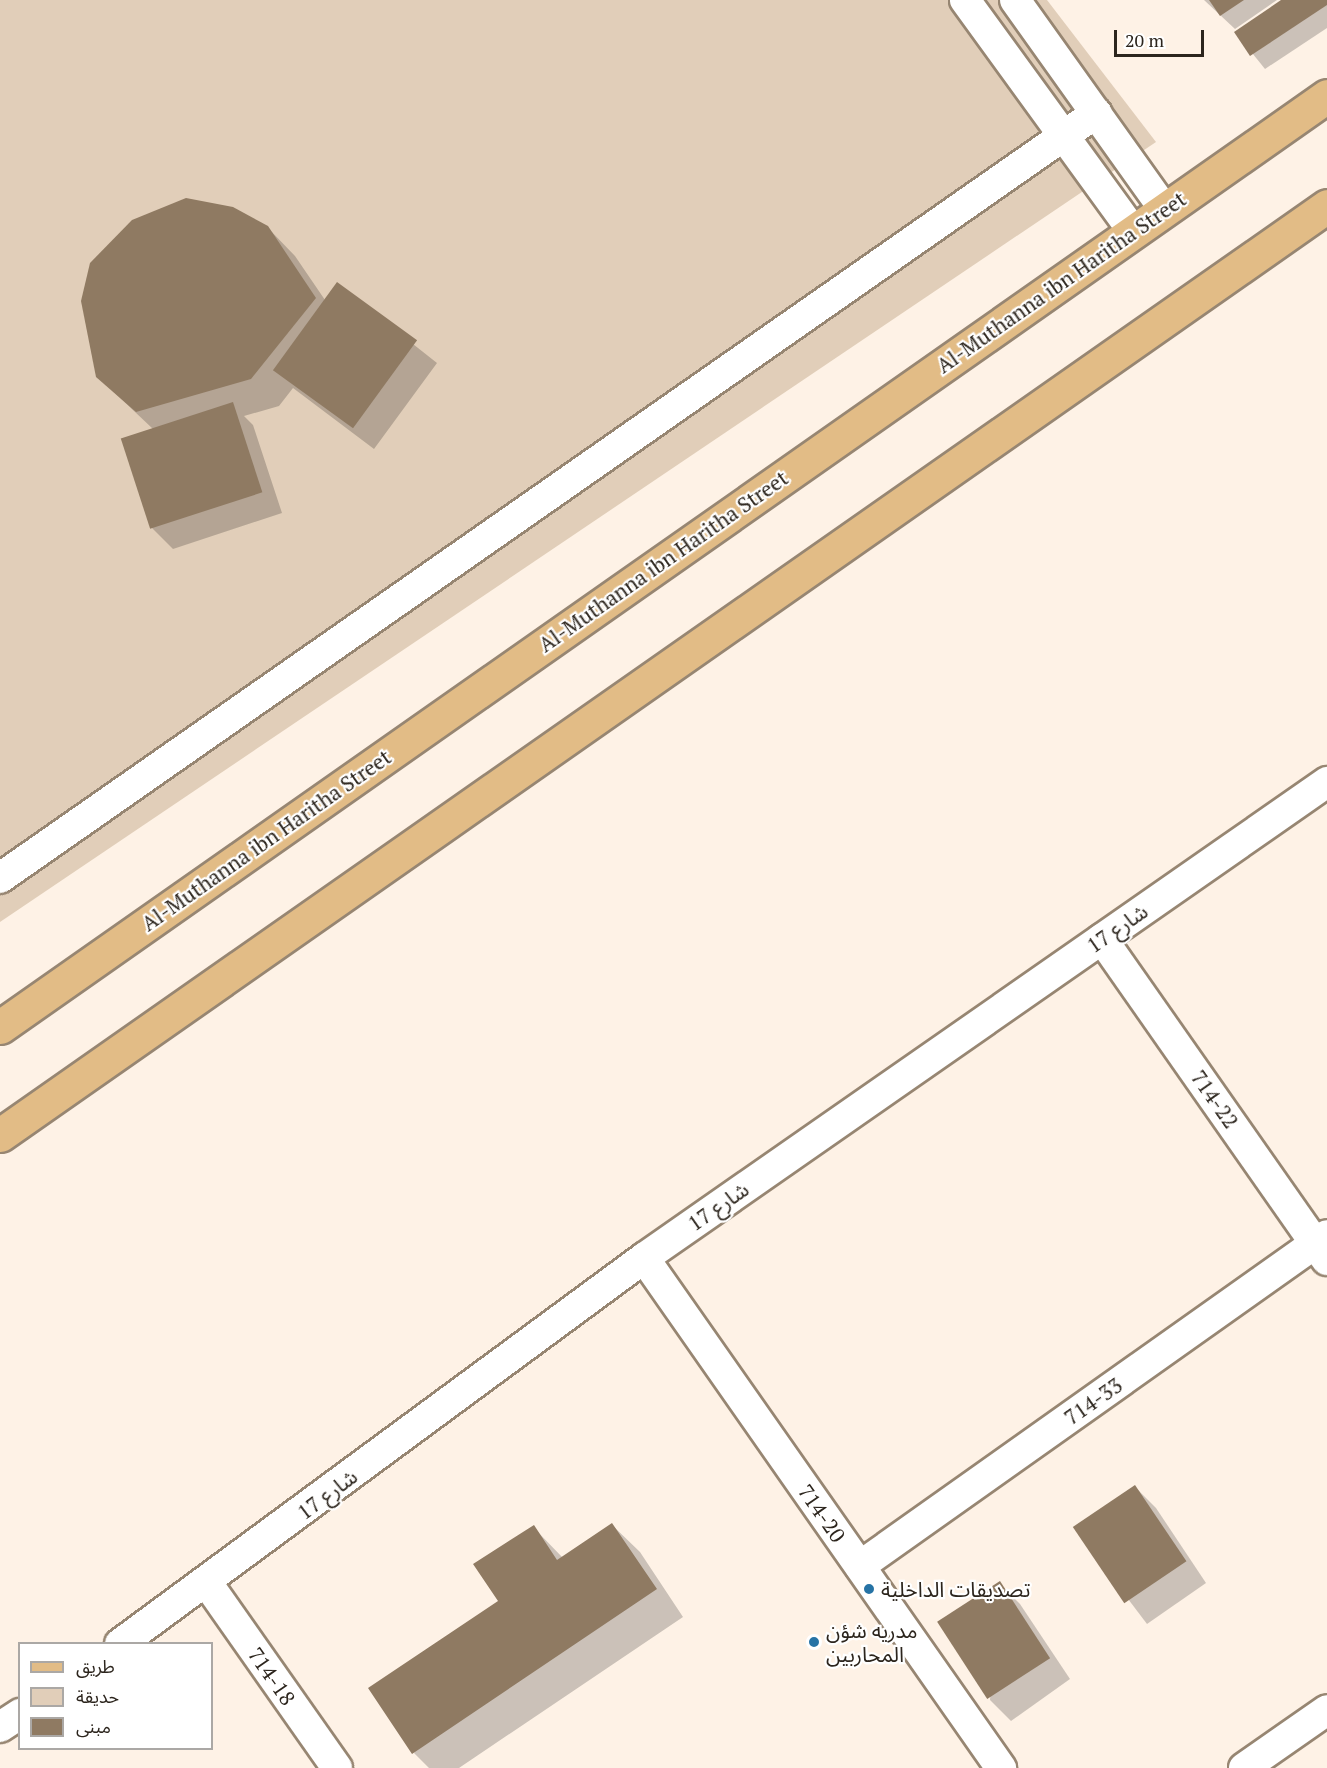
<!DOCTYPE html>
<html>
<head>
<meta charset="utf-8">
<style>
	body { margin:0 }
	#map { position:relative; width:1327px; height:1768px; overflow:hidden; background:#fef2e6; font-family:"PT Serif","Noto Sans Arabic",serif }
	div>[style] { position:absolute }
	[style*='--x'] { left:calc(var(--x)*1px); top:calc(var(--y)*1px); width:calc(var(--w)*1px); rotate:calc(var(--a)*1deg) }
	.green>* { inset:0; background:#e1ceb9 }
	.shadow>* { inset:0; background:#0003 }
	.building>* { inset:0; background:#8f7a62; transform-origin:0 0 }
	.roads { filter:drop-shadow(2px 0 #978672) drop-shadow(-2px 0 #978672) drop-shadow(0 2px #978672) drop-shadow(0 -2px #978672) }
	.minor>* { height:30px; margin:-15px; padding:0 15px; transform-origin:15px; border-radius:15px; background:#fff }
	.major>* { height:33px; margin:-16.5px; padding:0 16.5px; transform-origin:16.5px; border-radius:16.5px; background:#e2bc86 }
	.dots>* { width:16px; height:16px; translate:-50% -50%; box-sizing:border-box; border:3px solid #fff; border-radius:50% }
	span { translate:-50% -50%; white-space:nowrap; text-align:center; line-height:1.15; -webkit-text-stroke:4.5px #fff; paint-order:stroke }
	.street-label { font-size:21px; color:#2c251d }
	.poi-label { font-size:21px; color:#2c251d }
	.left { translate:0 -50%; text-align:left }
	.legend { position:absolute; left:18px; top:1642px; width:195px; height:108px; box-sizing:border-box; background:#fff; border:2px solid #aba8a5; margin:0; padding:8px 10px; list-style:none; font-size:18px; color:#2c251d }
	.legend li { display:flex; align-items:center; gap:12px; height:30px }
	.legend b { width:30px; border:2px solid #aba8a5 }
	.scale { position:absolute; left:1114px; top:30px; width:90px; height:27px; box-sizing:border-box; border:3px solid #2c251d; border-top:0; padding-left:8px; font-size:18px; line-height:21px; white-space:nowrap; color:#2c251d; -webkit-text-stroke:4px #fff; paint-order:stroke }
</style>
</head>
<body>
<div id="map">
	<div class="green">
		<i style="clip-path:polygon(0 0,1047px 0,1156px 142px,0 922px)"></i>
	</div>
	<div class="shadow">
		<i style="clip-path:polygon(1204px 0,1277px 0,1235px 29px)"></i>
		<i style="clip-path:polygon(1284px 0,1327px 0,1327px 28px,1265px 69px,1236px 33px)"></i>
		<i style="clip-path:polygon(267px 227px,295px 256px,325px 300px,337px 284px,437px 363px,374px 449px,293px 388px,279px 406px,244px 416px,253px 425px,282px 513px,173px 549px,152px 528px,153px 429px,97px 376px)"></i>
		<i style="clip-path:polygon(1135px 1487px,1156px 1508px,1206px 1583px,1147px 1624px,1075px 1529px)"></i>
		<i style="clip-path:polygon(612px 1525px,640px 1552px,683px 1617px,459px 1768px,429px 1768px,414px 1753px,500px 1601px,533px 1527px,563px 1558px)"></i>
		<i style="clip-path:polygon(999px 1583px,1020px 1604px,1070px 1679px,1011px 1721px,990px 1700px)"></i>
	</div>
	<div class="building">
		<i style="clip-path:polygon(1209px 0,1244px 0,1220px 16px)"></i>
		<i style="clip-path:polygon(1281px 0,1327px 0,1327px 5px,1250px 56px,1234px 32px)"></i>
		<i style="clip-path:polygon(186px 198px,233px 207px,268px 226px,316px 298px,251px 379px,136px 412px,96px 377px,81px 301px,90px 263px,132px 220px)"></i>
		<i style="left:337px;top:282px;width:99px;height:109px;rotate:36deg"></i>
		<i style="left:233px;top:402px;width:95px;height:118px;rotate:72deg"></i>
		<i style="left:1135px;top:1485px;width:92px;height:75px;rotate:56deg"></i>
		<i style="clip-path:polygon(612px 1523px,657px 1589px,412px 1754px,368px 1688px,498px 1601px,473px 1564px,534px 1525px,557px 1560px)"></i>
		<i style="left:1000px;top:1581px;width:92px;height:75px;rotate:57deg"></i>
	</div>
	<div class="roads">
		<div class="minor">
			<i style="--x:965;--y:0;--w:286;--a:54"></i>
			<i style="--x:1015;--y:0;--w:257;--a:54.5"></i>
			<i style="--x:0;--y:878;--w:1337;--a:-34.91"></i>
			<i style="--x:1102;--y:939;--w:392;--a:55"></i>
			<i style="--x:644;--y:1258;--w:623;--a:55.01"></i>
			<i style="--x:860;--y:1566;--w:572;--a:-35.33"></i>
			<i style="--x:207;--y:1583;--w:226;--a:54.9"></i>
			<i style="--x:120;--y:1644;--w:651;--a:-36.38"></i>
			<i style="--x:644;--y:1258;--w:833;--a:-34.87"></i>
			<i style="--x:0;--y:1727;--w:24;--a:-33"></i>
			<i style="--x:1244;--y:1768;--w:101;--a:-34.9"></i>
		</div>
		<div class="major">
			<i style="--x:0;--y:1027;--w:1621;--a:-35.05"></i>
			<i style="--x:0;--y:1135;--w:1620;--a:-34.99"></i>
		</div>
	</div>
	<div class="dots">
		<i style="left:869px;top:1589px;background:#2673a5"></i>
		<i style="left:814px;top:1642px;background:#2673a5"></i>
	</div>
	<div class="street-label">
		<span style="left:1061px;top:282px;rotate:-35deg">Al-Muthanna ibn Haritha Street</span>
		<span style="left:663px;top:561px;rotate:-35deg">Al-Muthanna ibn Haritha Street</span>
		<span style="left:266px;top:840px;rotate:-35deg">Al-Muthanna ibn Haritha Street</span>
		<span style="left:1117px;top:928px;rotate:-35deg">شارع 17</span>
		<span style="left:1215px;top:1099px;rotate:55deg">714-22</span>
		<span style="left:718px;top:1206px;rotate:-35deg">شارع 17</span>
		<span style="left:1093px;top:1401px;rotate:-35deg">714-33</span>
		<span style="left:327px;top:1494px;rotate:-37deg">شارع 17</span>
		<span style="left:822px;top:1513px;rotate:55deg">714-20</span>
		<span style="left:272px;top:1676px;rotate:55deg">714-18</span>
	</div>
	<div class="poi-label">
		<span class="left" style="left:881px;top:1589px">تصديقات الداخلية</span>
		<span class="left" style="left:826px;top:1642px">مدريه شؤن<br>المحاربين</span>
	</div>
	<ul class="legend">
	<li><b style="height:8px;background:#e2bc86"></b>طريق</li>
	<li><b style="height:16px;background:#e1ceb9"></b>حديقة</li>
	<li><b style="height:16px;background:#8f7a62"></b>مبنى</li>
	</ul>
	<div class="scale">20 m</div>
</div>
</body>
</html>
